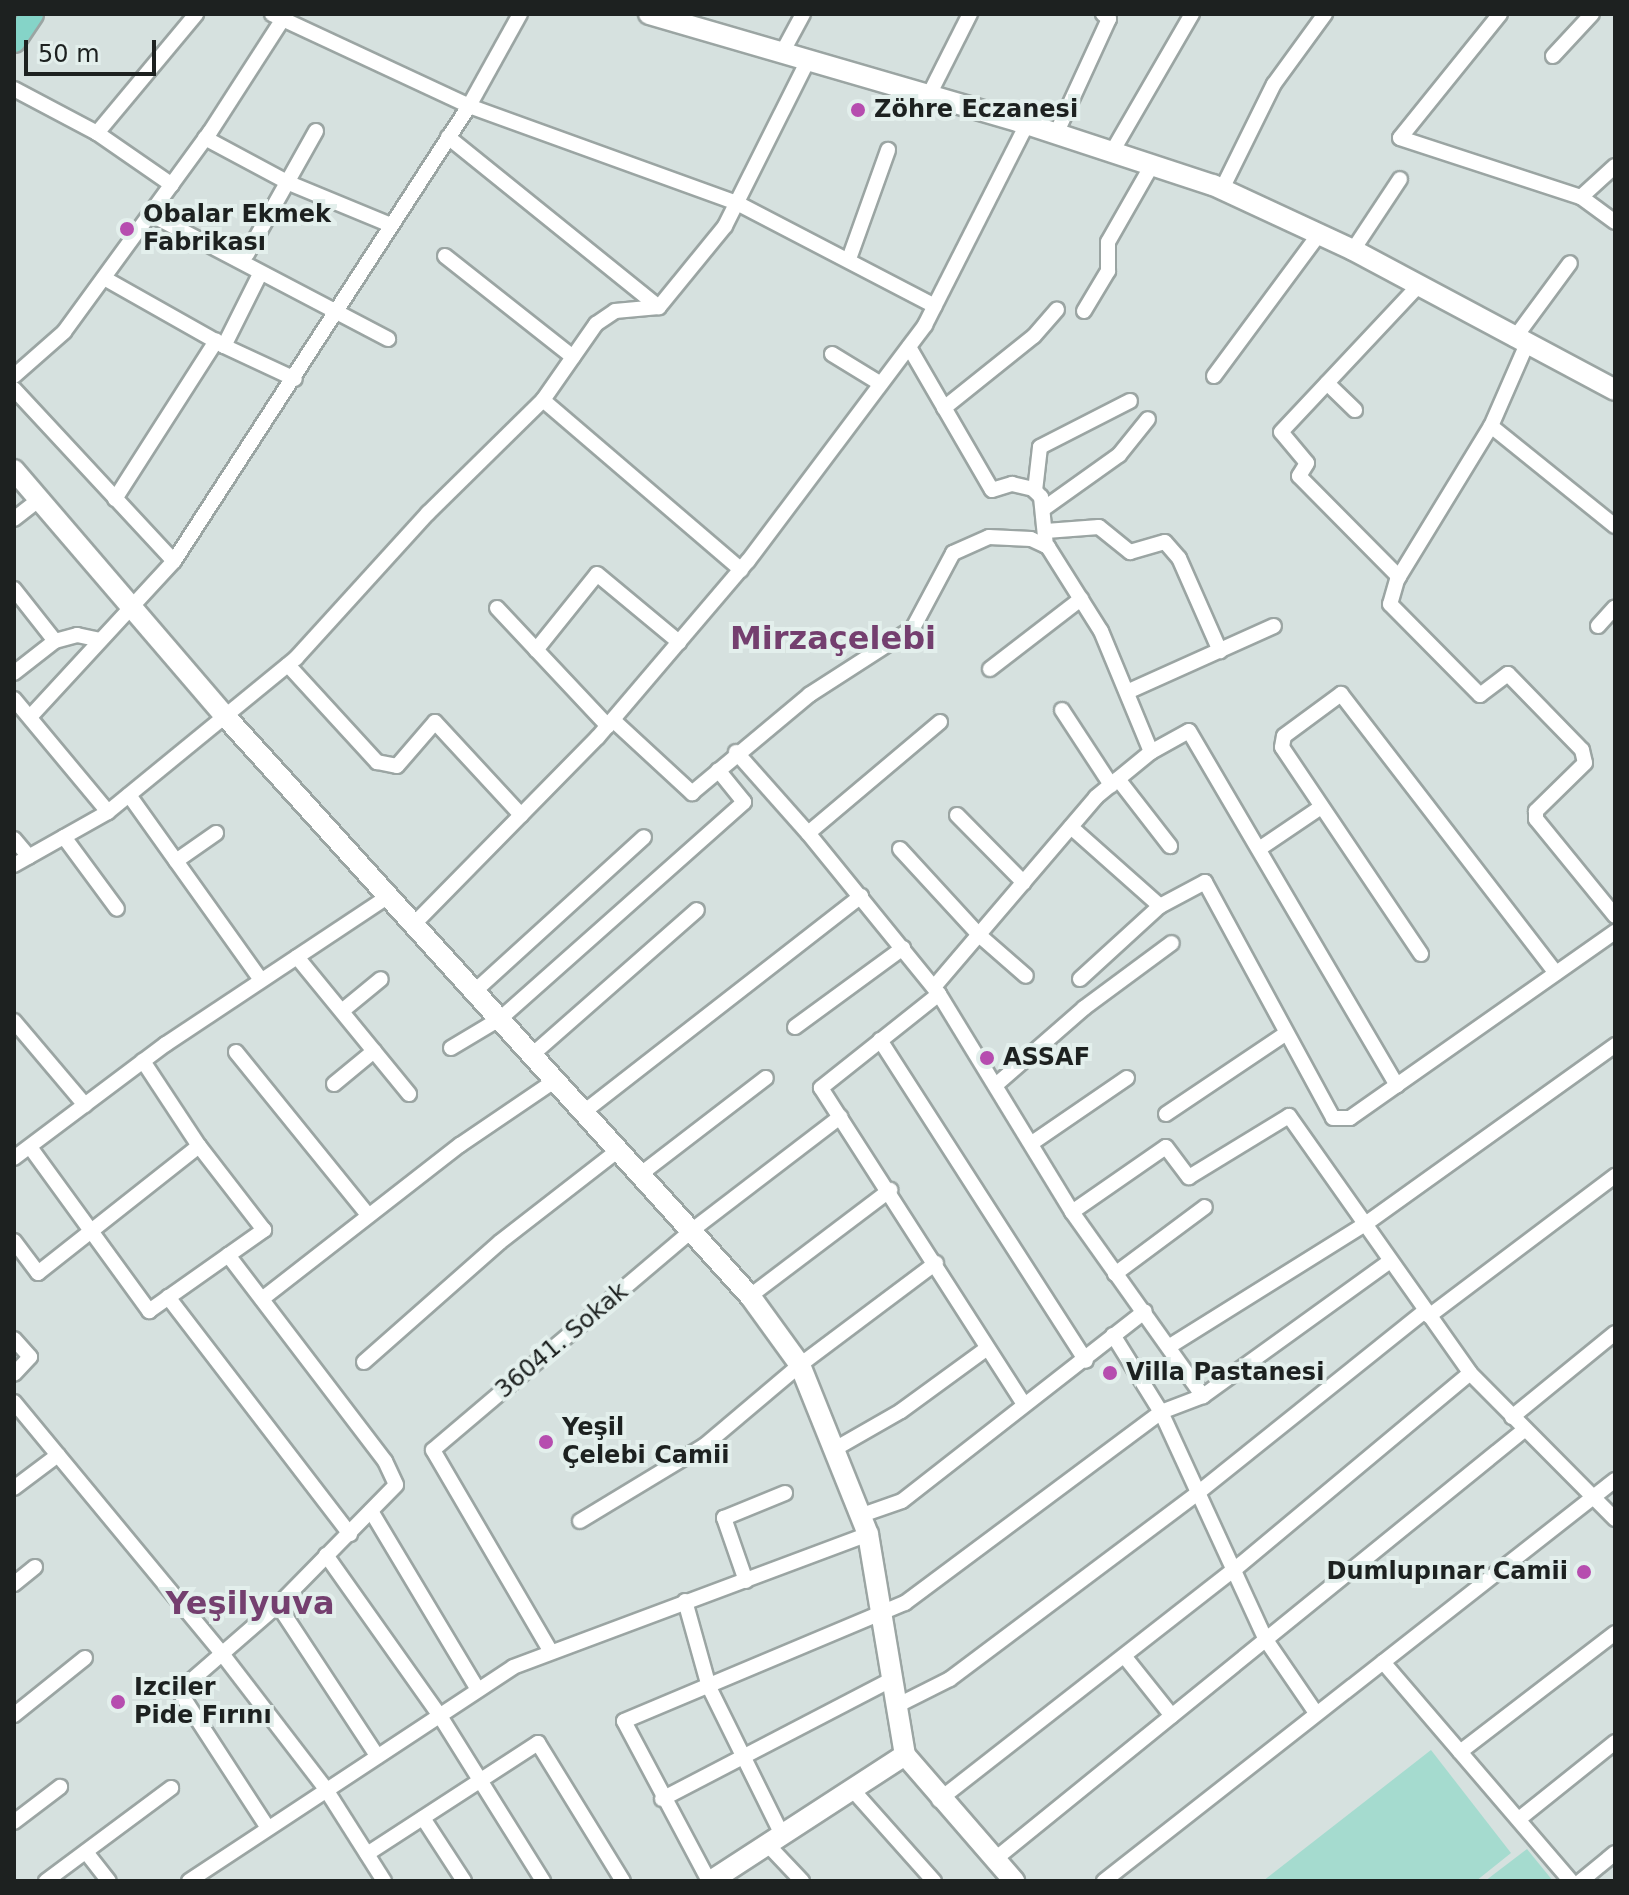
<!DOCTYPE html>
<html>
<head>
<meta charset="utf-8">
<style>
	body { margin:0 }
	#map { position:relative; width:1629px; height:1895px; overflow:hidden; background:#d6e1df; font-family:"DejaVu Sans",sans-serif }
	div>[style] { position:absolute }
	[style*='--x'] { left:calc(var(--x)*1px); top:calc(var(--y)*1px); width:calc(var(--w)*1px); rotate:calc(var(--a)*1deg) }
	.green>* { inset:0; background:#a5dbcf }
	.roads { filter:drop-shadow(2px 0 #9ba5a3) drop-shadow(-2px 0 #9ba5a3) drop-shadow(0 2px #9ba5a3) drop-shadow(0 -2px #9ba5a3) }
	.street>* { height:14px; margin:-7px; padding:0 7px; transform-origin:7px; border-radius:7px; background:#fff }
	.secondary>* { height:20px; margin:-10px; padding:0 10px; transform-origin:10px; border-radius:10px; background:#fff }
	.primary>* { height:22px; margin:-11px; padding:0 11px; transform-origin:11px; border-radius:11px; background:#85d4c8 }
	.dots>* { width:22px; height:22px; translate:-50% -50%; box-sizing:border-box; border:4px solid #e3efec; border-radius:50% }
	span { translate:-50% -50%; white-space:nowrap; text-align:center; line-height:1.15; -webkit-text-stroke:8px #e3efec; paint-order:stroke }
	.poi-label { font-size:24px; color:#1d2120; font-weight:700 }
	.left { translate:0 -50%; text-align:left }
	.right { translate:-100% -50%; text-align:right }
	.street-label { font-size:24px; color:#1d2120 }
	.district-label { font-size:32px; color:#743f6f; font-weight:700 }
	.frame { position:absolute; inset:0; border:16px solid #1d2120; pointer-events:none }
	.scale { position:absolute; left:24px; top:40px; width:132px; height:36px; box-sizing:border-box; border:4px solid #1d2120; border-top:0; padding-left:10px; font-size:24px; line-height:28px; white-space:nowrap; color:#1d2120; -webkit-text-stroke:6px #e3efec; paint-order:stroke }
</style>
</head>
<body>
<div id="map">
	<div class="green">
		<i style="clip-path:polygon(1431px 1750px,1511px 1853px,1476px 1881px,1263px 1881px)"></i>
		<i style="clip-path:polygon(1527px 1849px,1553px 1881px,1485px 1881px)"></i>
	</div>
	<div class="roads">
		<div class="street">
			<i style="--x:272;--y:14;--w:217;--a:25"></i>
			<i style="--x:469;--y:106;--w:285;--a:19.9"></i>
			<i style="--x:737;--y:203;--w:223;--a:27.5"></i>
			<i style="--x:1500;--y:14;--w:159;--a:128.9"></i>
			<i style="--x:1400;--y:138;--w:190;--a:18.1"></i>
			<i style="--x:1581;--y:197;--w:46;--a:-42.4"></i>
			<i style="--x:782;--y:53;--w:44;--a:-61.7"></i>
			<i style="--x:1553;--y:56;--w:57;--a:-47.1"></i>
			<i style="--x:14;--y:89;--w:94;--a:27.9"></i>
			<i style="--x:97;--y:133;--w:91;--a:34.7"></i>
			<i style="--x:929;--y:95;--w:91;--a:-63.2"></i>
			<i style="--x:97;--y:133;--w:155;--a:-50.2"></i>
			<i style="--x:1056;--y:134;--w:127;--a:-65.3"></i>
			<i style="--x:1109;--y:19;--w:8;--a:-140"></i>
			<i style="--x:448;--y:137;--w:271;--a:38.9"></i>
			<i style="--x:205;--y:138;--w:95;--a:28.2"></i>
			<i style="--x:289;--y:183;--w:110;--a:22.4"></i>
			<i style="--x:1112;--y:152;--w:160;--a:-59.9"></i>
			<i style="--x:1222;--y:189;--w:117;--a:-63.7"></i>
			<i style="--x:1274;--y:84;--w:87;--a:-53.9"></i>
			<i style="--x:1581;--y:197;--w:42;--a:36.3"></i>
			<i style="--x:150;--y:214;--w:269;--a:27.7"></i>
			<i style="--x:1353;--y:250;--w:85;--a:-56.5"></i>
			<i style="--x:247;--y:254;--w:141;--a:-60.7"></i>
			<i style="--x:445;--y:256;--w:163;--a:38.3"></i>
			<i style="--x:849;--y:259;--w:116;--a:-70.3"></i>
			<i style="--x:104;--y:278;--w:138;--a:29.5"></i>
			<i style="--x:224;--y:346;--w:80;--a:-63.4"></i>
			<i style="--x:1084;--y:311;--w:47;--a:-59"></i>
			<i style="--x:1108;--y:271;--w:29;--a:-90"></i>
			<i style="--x:1108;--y:242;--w:89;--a:-60.3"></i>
			<i style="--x:1514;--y:339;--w:94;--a:-53.6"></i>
			<i style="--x:224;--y:346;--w:78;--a:24.9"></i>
			<i style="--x:1526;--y:346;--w:87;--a:113.6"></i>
			<i style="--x:1491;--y:426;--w:180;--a:121.4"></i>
			<i style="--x:1397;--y:580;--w:25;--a:106"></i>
			<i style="--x:1390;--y:604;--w:128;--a:45.3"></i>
			<i style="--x:1480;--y:695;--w:35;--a:-37"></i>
			<i style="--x:1508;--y:674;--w:106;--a:45.8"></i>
			<i style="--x:1582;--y:750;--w:13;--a:77"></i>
			<i style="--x:1585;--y:763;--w:69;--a:135.6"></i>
			<i style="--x:1536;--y:811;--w:8;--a:90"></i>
			<i style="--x:1536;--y:819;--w:125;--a:50.8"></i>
			<i style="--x:909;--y:347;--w:165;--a:59.9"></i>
			<i style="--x:992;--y:490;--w:21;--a:-17"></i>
			<i style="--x:1012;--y:484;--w:22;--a:13"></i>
			<i style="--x:1033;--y:489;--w:11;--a:45"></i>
			<i style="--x:1041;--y:497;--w:49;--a:84.2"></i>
			<i style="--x:832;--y:354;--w:57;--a:31.5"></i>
			<i style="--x:14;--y:376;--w:67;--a:-41.3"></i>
			<i style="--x:64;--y:332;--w:248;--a:-53.9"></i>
			<i style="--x:210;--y:132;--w:140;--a:-57.2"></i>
			<i style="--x:1214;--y:376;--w:177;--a:-53.5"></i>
			<i style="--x:1327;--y:383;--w:39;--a:44"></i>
			<i style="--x:14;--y:389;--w:235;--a:47.1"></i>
			<i style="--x:543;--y:400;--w:261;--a:40.6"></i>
			<i style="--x:944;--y:408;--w:115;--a:-38.7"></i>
			<i style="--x:1034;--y:336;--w:35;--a:-49"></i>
			<i style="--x:1491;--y:426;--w:159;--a:38.9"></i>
			<i style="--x:1035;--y:491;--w:44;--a:-83.5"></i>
			<i style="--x:1040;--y:447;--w:101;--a:-27.1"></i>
			<i style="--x:115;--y:499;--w:188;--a:-57.4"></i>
			<i style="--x:1046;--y:507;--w:90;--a:-35.5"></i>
			<i style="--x:1119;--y:455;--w:46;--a:-51.1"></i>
			<i style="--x:14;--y:519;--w:31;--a:-38"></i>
			<i style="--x:1046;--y:531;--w:53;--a:-4.3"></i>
			<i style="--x:1099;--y:527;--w:40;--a:39"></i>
			<i style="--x:1130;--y:552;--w:36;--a:-16"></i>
			<i style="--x:1165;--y:542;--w:21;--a:49"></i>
			<i style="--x:1179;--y:558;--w:102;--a:66.2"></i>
			<i style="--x:1399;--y:577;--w:142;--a:-134.7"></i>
			<i style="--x:1299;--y:476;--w:15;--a:-58"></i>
			<i style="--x:1307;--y:463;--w:40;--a:-130"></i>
			<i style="--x:1281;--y:432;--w:200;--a:-46.8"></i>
			<i style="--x:14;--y:589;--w:66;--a:51.7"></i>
			<i style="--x:497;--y:608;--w:162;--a:46.8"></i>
			<i style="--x:1598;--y:626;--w:25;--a:-48"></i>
			<i style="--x:536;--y:650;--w:97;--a:-51.2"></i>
			<i style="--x:597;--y:574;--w:107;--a:39.7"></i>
			<i style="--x:288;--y:665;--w:132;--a:47.5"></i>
			<i style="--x:377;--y:762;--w:20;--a:11"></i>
			<i style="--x:397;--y:766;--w:58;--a:-49.2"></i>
			<i style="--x:435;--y:722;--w:127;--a:47.2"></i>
			<i style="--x:990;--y:669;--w:115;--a:-37.6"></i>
			<i style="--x:14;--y:673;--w:52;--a:-38"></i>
			<i style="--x:55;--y:641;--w:23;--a:-15"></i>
			<i style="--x:77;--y:635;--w:24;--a:12"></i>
			<i style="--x:1127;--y:692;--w:161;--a:-24.2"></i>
			<i style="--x:14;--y:699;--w:147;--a:50.2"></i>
			<i style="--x:1062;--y:710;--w:90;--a:56.8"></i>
			<i style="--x:30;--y:717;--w:212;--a:-47.3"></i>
			<i style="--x:174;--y:561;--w:542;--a:-57.04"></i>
			<i style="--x:469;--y:106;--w:105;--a:-61"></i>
			<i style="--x:613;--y:720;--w:108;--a:42.7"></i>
			<i style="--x:692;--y:793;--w:153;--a:-39.9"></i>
			<i style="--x:809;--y:695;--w:124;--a:-32.8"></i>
			<i style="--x:913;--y:628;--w:85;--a:-61.9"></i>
			<i style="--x:953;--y:553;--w:39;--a:-24"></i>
			<i style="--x:989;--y:537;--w:42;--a:2.7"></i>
			<i style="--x:1031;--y:539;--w:19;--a:25"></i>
			<i style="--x:1048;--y:547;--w:99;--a:57.8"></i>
			<i style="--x:1101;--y:631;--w:131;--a:67.5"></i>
			<i style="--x:940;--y:722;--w:172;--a:139.9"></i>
			<i style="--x:808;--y:833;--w:208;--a:50.9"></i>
			<i style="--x:939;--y:994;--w:255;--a:58.6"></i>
			<i style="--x:1072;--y:1212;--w:226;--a:54.6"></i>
			<i style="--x:736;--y:752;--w:108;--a:48.4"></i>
			<i style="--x:1118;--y:779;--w:85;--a:52.2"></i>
			<i style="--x:129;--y:795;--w:227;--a:54.5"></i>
			<i style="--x:957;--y:815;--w:95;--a:45.4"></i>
			<i style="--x:1071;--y:827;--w:119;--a:41.6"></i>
			<i style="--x:64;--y:837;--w:89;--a:53.6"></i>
			<i style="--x:14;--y:839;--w:23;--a:50"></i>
			<i style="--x:900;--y:849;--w:117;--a:47.4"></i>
			<i style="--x:979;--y:935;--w:62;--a:41.1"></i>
			<i style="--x:1259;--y:849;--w:75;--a:-34.1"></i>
			<i style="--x:176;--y:861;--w:49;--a:-35"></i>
			<i style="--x:14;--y:865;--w:108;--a:-29.4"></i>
			<i style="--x:108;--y:812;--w:243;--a:-39.3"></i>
			<i style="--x:296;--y:658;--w:196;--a:-47.7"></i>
			<i style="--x:428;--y:513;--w:161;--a:-44.5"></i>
			<i style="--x:543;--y:400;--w:93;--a:-55.1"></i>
			<i style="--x:596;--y:324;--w:23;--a:-34"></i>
			<i style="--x:615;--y:311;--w:44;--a:-5.2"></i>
			<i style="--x:659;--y:307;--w:104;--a:-50.8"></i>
			<i style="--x:725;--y:226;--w:186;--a:-63.4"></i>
			<i style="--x:415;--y:923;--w:261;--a:-45.5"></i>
			<i style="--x:598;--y:737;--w:231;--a:-49.6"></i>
			<i style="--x:748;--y:561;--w:295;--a:-53.1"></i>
			<i style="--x:925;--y:325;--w:225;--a:-63.1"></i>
			<i style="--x:1421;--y:954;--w:249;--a:-123.9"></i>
			<i style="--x:1282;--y:747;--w:11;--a:-80"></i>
			<i style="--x:1284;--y:736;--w:71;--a:-36.4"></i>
			<i style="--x:1341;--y:694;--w:352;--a:52.4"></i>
			<i style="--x:297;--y:957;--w:177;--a:50.7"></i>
			<i style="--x:1080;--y:979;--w:108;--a:-42.4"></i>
			<i style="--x:1160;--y:906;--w:51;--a:-28.1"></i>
			<i style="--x:1205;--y:882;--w:268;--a:61.5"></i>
			<i style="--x:1333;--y:1118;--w:17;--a:0"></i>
			<i style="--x:1350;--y:1118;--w:324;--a:-35.1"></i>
			<i style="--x:934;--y:987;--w:250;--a:-49.5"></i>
			<i style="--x:1096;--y:797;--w:71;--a:-39.3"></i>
			<i style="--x:1151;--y:752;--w:43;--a:-28.9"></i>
			<i style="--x:1189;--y:731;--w:411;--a:59.6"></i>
			<i style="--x:476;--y:990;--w:227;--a:-42.3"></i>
			<i style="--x:939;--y:994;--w:151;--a:141.5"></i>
			<i style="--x:821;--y:1088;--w:376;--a:57.3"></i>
			<i style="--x:342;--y:1011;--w:50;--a:-39.4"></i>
			<i style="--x:14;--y:1021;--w:110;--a:49.8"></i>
			<i style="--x:795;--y:1027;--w:134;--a:-36.2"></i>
			<i style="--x:880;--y:1040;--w:381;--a:57.3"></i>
			<i style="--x:451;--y:1048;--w:58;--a:-31"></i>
			<i style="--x:501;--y:1018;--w:325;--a:-41.6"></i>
			<i style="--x:744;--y:802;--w:41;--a:-129.1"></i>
			<i style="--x:236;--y:1052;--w:210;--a:51"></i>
			<i style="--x:533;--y:1054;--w:218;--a:-41.3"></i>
			<i style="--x:334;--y:1084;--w:52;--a:-39.5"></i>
			<i style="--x:997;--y:1084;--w:116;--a:-41.1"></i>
			<i style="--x:1084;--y:1008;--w:109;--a:-36.5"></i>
			<i style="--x:585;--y:1111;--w:350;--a:-37.9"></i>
			<i style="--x:1166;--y:1114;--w:143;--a:-33.9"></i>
			<i style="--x:1032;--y:1143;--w:115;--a:-34.4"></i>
			<i style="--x:30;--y:1147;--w:203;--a:54"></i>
			<i style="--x:149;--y:1311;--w:141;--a:-35.2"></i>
			<i style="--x:264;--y:1230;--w:106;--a:-127.7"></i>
			<i style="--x:14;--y:1158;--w:190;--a:-36.9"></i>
			<i style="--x:166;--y:1044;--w:269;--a:-33.6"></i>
			<i style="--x:642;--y:1173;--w:156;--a:-37.5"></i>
			<i style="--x:1072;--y:1212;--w:114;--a:-34.7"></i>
			<i style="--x:1166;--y:1147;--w:38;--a:53"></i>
			<i style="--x:1189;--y:1177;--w:117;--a:-31.4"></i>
			<i style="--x:1289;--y:1116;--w:314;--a:54.8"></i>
			<i style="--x:1470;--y:1373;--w:206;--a:45.2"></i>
			<i style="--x:14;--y:1241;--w:40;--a:53"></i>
			<i style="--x:38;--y:1273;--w:205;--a:-38.3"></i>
			<i style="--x:199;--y:1146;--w:102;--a:-123.4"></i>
			<i style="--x:228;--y:1255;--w:259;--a:52.7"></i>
			<i style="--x:385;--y:1461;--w:26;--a:65"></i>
			<i style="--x:396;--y:1485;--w:168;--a:134.5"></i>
			<i style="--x:278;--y:1605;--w:131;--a:139"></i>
			<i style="--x:179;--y:1691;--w:163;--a:57"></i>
			<i style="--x:1115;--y:1274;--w:112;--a:-36.7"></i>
			<i style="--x:750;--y:1296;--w:176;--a:-37.1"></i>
			<i style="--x:168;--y:1297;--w:299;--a:52.5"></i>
			<i style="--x:262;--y:1299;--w:251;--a:-37.9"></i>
			<i style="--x:460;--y:1145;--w:117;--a:-34.2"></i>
			<i style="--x:1429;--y:1316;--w:233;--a:-37"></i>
			<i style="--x:1113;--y:1335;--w:91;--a:58.1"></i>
			<i style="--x:1161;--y:1412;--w:251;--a:65.3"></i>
			<i style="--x:1266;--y:1640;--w:88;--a:55.6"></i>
			<i style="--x:14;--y:1339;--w:24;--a:48"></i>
			<i style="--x:30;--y:1357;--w:23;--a:133"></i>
			<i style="--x:1170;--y:1346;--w:229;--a:-32"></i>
			<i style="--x:1364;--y:1225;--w:309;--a:-35.6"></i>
			<i style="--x:364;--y:1362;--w:181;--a:-41.4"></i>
			<i style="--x:500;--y:1242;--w:152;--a:-37.8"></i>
			<i style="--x:14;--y:1402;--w:323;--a:50.4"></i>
			<i style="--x:220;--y:1651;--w:173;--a:52.5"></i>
			<i style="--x:325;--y:1788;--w:110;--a:57.6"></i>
			<i style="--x:1512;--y:1417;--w:133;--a:-39.2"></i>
			<i style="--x:833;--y:1450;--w:78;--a:-29.8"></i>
			<i style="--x:901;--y:1411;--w:105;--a:-36.1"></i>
			<i style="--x:14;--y:1488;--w:55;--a:-36.9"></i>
			<i style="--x:371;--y:1511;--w:206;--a:59.1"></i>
			<i style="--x:862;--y:1515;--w:42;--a:-19.3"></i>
			<i style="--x:902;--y:1501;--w:308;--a:-38"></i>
			<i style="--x:580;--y:1521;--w:145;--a:-31.2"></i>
			<i style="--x:704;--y:1446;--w:126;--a:-40.2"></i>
			<i style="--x:800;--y:1365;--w:170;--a:-36.9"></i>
			<i style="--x:326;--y:1555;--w:197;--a:54.7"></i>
			<i style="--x:440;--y:1716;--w:195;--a:58"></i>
			<i style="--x:746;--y:1581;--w:67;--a:-109.2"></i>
			<i style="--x:724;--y:1518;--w:66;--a:-22.3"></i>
			<i style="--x:14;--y:1584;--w:27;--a:-39"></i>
			<i style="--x:685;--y:1601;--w:89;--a:74.4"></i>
			<i style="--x:709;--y:1687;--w:163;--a:63.7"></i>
			<i style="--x:278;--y:1605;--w:181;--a:56.7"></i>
			<i style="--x:551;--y:1652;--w:234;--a:-120.3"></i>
			<i style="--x:433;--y:1450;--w:338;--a:-40.3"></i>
			<i style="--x:691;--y:1231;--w:188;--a:-37.4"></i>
			<i style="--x:1125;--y:1657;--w:75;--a:51.5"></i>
			<i style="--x:1383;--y:1662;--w:289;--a:49.4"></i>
			<i style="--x:896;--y:1706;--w:60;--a:-26.6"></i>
			<i style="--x:950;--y:1679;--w:311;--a:-36.9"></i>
			<i style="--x:1199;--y:1492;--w:290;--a:-38.7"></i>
			<i style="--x:14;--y:1715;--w:91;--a:-38.8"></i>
			<i style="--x:1460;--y:1752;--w:195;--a:-37.5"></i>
			<i style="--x:851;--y:1788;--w:125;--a:48.3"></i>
			<i style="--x:662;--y:1799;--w:260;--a:-27.5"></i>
			<i style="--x:939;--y:1800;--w:375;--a:-38"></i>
			<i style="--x:1235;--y:1569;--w:306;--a:-39.8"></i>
			<i style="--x:423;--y:1818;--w:75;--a:56.9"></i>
			<i style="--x:1519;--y:1819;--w:123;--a:-38.7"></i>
			<i style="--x:14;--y:1822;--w:58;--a:-37.3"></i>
			<i style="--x:767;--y:1844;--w:51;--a:46.6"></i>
			<i style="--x:86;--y:1852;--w:37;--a:52"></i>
			<i style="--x:367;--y:1854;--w:204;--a:-33"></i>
			<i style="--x:538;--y:1743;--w:162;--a:58.4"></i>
			<i style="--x:994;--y:1860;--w:682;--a:-39.05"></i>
			<i style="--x:46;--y:1881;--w:156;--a:-36.6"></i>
			<i style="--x:189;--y:1881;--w:388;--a:-33.4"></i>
			<i style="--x:513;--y:1667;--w:379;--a:-20.5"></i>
			<i style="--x:709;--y:1881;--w:181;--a:-118"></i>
			<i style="--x:624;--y:1721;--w:305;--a:-22.8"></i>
			<i style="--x:905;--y:1603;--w:319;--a:-36.7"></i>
			<i style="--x:1161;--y:1412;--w:45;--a:-20.9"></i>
			<i style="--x:1203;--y:1396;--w:231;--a:-35.8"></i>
			<i style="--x:1104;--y:1881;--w:650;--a:-38.12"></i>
			<i style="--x:1581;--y:1881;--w:44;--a:-39.5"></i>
		</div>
		<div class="secondary">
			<i style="--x:649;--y:14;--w:384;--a:16.2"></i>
			<i style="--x:1018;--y:121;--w:205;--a:18.2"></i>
			<i style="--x:1213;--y:185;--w:154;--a:24.9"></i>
			<i style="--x:1353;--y:250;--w:297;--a:28.1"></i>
			<i style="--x:14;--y:470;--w:324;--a:49.4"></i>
			<i style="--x:225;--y:716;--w:782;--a:47.85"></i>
			<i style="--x:750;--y:1296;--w:85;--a:54.1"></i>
			<i style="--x:800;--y:1365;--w:182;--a:68.1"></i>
			<i style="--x:868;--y:1534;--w:224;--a:80.5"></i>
			<i style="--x:905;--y:1755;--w:167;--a:49.1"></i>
			<i style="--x:711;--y:1881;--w:231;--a:-33"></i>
		</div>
		<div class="primary">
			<i style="--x:14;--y:41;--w:32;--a:-56"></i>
		</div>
	</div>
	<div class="dots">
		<i style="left:858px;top:110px;background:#b64daf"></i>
		<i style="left:127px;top:229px;background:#b64daf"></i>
		<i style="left:987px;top:1058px;background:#b64daf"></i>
		<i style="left:1110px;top:1373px;background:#b64daf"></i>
		<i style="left:546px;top:1442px;background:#b64daf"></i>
		<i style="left:1584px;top:1572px;background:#b64daf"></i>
		<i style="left:118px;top:1702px;background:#b64daf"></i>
	</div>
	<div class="poi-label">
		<span class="left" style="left:874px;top:110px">Zöhre Eczanesi</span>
		<span class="left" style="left:143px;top:229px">Obalar Ekmek<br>Fabrikası</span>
		<span class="left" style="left:1003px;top:1058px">ASSAF</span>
		<span class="left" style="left:1126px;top:1373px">Villa Pastanesi</span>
		<span class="left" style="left:562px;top:1442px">Yeşil<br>Çelebi Camii</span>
		<span class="right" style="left:1568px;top:1572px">Dumlupınar Camii</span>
		<span class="left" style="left:134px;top:1702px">Izciler<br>Pide Fırını</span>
	</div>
	<div class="street-label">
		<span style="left:562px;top:1341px;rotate:-40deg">36041. Sokak</span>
	</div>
	<div class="district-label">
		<span style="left:833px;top:638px">Mirzaçelebi</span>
		<span style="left:250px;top:1603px">Yeşilyuva</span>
	</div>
	<div class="frame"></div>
	<div class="scale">50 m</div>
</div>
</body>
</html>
